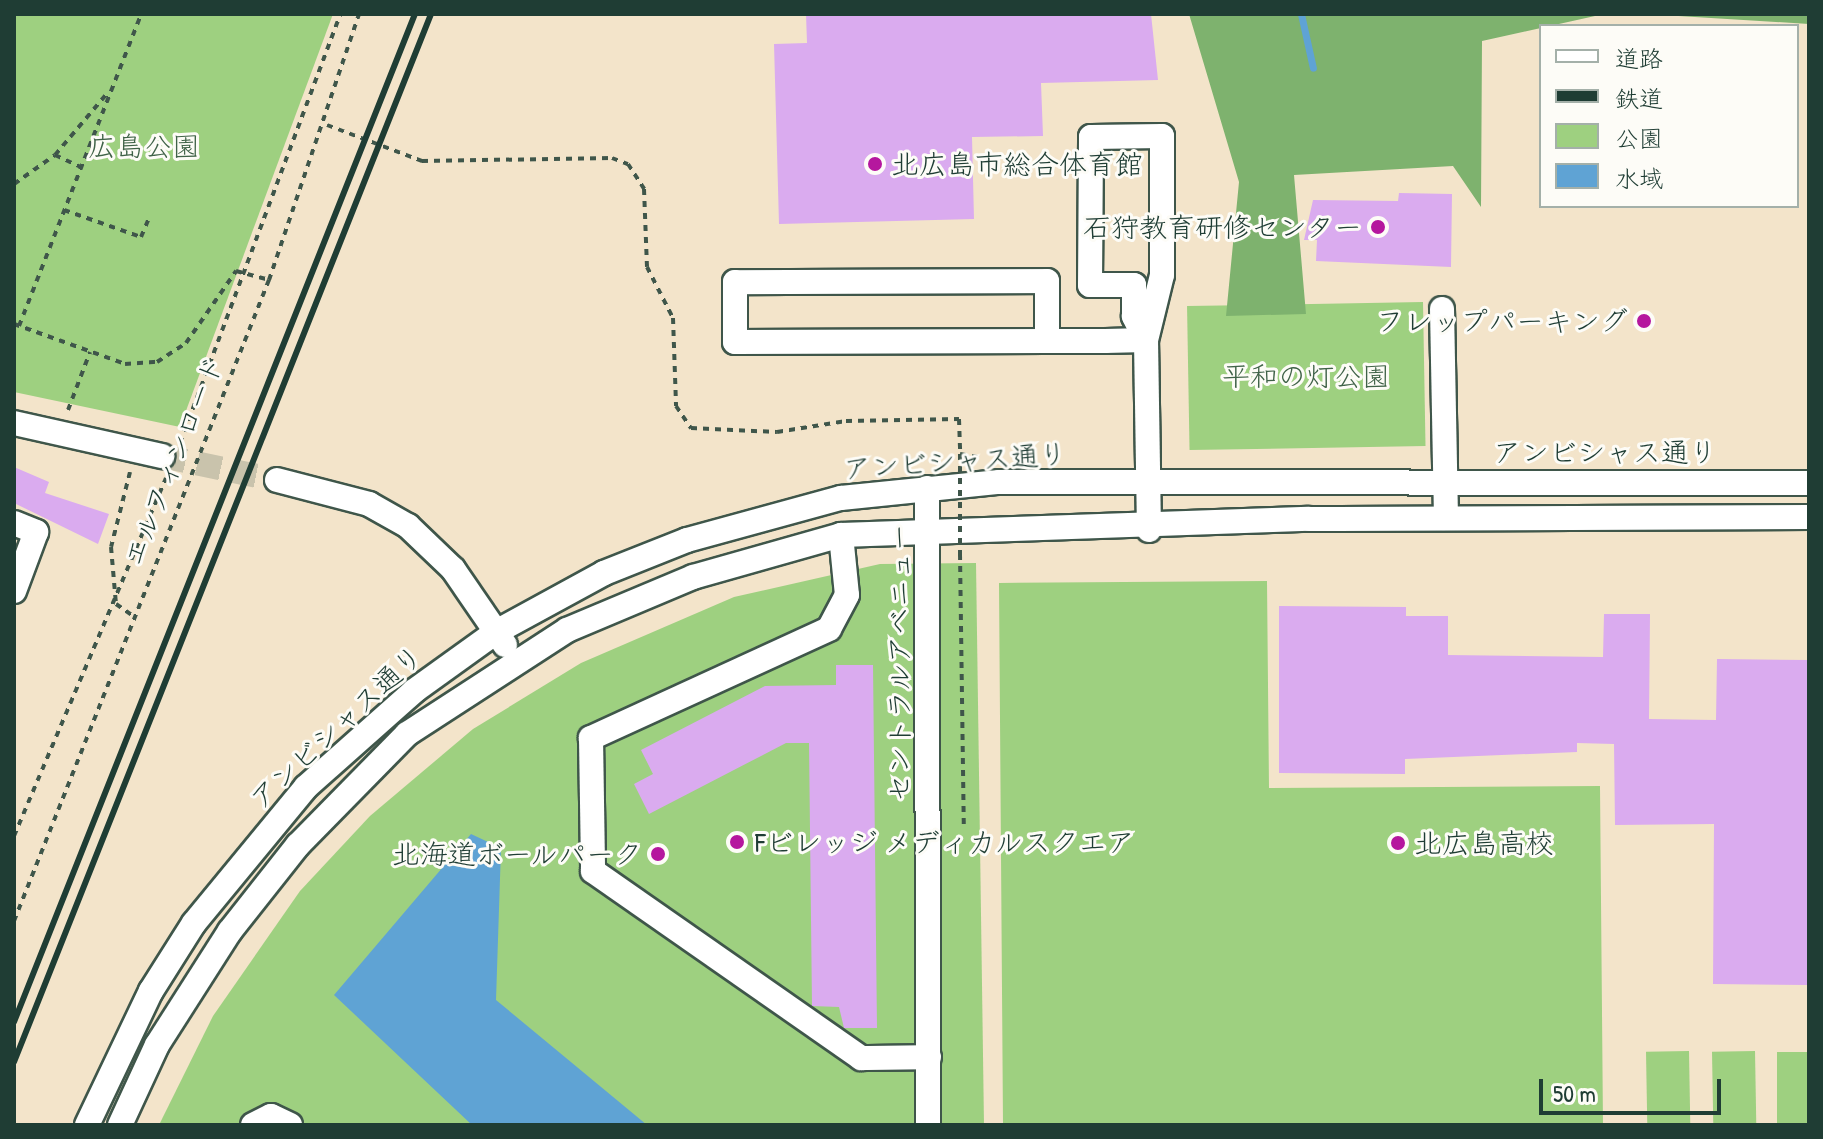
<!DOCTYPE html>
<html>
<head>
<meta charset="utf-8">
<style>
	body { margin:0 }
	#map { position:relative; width:1823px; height:1139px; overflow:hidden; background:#f3e4ca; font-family:"Patrick Hand","Klee One",sans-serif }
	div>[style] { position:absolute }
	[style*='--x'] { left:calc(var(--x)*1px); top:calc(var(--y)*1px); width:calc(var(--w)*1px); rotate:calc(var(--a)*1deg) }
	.green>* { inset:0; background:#9ed080; transform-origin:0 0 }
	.forest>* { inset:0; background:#7eb26e }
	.water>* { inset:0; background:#5fa3d4 }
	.stream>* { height:7px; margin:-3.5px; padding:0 3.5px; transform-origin:3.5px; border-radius:3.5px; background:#5fa3d4 }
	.building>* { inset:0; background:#daabef }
	.minor-tunnel>* { height:24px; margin-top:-12px; transform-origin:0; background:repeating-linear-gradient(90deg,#c9c3ac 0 24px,transparent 0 36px) }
	.path>* { height:4px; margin-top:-2px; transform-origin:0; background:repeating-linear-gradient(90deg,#3f564a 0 6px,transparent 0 12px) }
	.roads { filter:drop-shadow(2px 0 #3f564a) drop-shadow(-2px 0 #3f564a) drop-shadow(0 2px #3f564a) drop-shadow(0 -2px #3f564a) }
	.minor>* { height:24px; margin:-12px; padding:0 12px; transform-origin:12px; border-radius:12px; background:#fff }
	.rail>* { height:6px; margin:-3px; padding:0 3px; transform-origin:3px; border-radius:3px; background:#1f3d34 }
	.path-bridge>* { height:4px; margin-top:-2px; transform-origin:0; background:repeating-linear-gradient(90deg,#3f564a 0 6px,transparent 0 12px) }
	.dots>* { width:22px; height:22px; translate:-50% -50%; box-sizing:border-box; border:4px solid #fdfcf7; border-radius:50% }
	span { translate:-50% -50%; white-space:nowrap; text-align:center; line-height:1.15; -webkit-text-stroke:6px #fdfcf7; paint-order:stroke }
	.park-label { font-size:28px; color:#3f6247 }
	.poi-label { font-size:28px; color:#1f3d34 }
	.left { translate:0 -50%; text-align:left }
	.right { translate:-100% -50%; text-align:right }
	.street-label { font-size:28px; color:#1f3d34 }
	.frame { position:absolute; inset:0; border:16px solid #1f3d34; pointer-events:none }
	.legend { position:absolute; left:1539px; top:24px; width:260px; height:184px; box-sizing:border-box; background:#fdfcf7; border:2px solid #a4b0a9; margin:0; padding:10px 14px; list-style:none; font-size:24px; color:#1f3d34 }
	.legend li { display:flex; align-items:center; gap:16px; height:40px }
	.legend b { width:40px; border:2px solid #a4b0a9 }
	.scale { position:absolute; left:1539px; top:1079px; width:182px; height:36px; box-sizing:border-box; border:4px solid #1f3d34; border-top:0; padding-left:10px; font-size:24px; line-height:28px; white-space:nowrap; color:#1f3d34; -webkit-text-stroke:6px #fdfcf7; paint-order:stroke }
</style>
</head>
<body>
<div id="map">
	<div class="green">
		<i style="clip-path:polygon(14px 14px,333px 14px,180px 427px,14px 392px)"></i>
		<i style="left:1423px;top:302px;width:144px;height:236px;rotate:89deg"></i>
		<i style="clip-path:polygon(976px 563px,984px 1125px,159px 1125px,213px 1016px,300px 891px,370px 816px,473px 729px,581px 663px,734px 597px,880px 564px)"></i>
		<i style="clip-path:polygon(1267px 581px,1269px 788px,1600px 786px,1603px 1125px,1003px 1125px,999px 583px)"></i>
		<i style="left:1689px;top:1051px;width:74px;height:43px;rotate:89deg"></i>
		<i style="left:1755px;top:1051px;width:74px;height:43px;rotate:89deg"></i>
		<i style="left:1777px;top:1052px;width:32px;height:73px"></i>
	</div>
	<div class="forest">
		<i style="clip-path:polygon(1189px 14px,1604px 14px,1482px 41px,1481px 207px,1453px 166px,1294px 175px,1306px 314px,1226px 316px,1239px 182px)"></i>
		<i style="clip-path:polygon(1646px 14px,1809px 14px,1809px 24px)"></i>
	</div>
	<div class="water">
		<i style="clip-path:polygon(471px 834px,501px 848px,496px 1000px,647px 1125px,472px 1125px,334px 995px)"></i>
	</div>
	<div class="stream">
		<i style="--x:1301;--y:14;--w:55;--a:77.5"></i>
	</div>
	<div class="building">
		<i style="clip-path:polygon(806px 14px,1151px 14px,1158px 80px,1041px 83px,1043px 136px,972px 137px,974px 219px,779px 224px,774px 44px,807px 43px)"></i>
		<i style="clip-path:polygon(1399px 193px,1452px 194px,1451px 267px,1316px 261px,1317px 240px,1304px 240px,1313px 200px,1398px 201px)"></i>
		<i style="clip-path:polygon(14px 467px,49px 482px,45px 493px,109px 514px,98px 544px,14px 503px)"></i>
		<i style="clip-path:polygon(1279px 606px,1406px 607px,1406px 616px,1448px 616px,1448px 655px,1603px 657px,1604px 614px,1650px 614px,1649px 719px,1716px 720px,1717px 659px,1809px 660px,1809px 985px,1713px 984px,1714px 824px,1615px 825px,1614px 744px,1577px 743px,1577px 752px,1405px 759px,1405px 774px,1279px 773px)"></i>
		<i style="clip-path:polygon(836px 665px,873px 665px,877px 1028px,844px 1028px,839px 1007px,812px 1006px,809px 743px,786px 743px,649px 814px,634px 784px,653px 774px,641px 750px,765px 686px,836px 685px)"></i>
	</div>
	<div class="minor-tunnel">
		<i style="--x:162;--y:456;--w:117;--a:11.8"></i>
	</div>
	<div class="path">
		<i style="--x:327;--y:125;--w:102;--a:20.8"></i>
		<i style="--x:422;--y:161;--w:190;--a:-0.9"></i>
		<i style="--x:612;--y:158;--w:17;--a:21"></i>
		<i style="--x:628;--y:164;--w:30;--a:57"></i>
		<i style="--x:644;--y:189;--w:78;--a:87.8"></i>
		<i style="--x:647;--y:267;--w:57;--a:63"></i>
		<i style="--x:673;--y:318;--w:88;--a:88"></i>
		<i style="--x:676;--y:406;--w:27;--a:56"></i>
		<i style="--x:691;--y:428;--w:86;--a:2.7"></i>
		<i style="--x:777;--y:432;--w:70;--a:-9.1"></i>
		<i style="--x:846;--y:421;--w:113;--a:-1"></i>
		<i style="--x:959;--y:419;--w:35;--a:88"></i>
		<i style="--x:960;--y:454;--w:23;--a:10"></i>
		<i style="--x:55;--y:155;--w:29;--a:25"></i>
		<i style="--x:14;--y:184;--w:50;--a:-35.3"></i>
		<i style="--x:55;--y:155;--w:84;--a:-49.8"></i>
		<i style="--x:64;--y:210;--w:82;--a:19.3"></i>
		<i style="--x:141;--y:237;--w:23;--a:-67"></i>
		<i style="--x:14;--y:324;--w:118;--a:19.8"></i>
		<i style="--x:125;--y:364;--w:32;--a:-4"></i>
		<i style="--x:157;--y:362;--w:35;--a:-33"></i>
		<i style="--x:186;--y:343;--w:88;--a:-55.2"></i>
		<i style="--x:236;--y:271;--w:34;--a:15"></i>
		<i style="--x:19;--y:326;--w:335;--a:-68.6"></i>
		<i style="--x:68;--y:410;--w:62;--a:-69.2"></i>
		<i style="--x:180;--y:443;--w:458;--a:-69.5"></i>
		<i style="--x:130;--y:472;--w:77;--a:104.2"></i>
		<i style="--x:111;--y:547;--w:57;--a:85"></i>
		<i style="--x:116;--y:604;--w:19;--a:35"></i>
		<i style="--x:960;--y:554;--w:270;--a:89.2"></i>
		<i style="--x:14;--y:836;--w:389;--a:-67"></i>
		<i style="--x:14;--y:921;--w:690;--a:-68.31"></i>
		<i style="--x:269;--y:280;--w:281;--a:-71.3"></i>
	</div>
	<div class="roads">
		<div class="minor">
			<i style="--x:1442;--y:309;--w:209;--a:88.9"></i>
			<i style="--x:1146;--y:340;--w:27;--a:-117"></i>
			<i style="--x:1134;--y:316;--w:31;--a:-90"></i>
			<i style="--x:1134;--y:285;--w:44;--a:180"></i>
			<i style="--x:1090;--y:285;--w:148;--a:-89.6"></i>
			<i style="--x:1091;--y:137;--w:71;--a:-0.8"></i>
			<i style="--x:1162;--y:136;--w:139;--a:90"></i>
			<i style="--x:1162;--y:275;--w:67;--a:103.8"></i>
			<i style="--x:1146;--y:340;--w:190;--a:89.1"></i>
			<i style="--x:1047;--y:341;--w:60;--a:-90"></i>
			<i style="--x:1047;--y:281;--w:312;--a:179.8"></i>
			<i style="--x:735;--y:282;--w:60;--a:90"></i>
			<i style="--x:735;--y:342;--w:312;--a:-0.2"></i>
			<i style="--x:1047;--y:341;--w:58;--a:0"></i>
			<i style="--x:1105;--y:341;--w:41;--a:-1.4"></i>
			<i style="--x:14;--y:423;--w:152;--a:12.6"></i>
			<i style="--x:277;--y:480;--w:95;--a:14.6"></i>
			<i style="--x:369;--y:504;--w:45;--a:29.4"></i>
			<i style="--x:408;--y:526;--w:62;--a:43.7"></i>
			<i style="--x:453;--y:569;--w:92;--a:55.6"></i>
			<i style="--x:927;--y:488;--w:637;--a:89.91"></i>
			<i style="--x:14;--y:523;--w:24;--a:22"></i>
			<i style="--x:36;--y:532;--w:63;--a:110.4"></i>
			<i style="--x:841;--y:535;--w:60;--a:84.3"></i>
			<i style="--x:847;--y:595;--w:38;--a:118"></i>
			<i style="--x:829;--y:629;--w:262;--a:155.4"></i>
			<i style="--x:591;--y:738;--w:133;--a:89.1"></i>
			<i style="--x:593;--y:871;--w:327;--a:34.9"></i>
			<i style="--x:861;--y:1058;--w:68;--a:-0.8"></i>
			<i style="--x:87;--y:1125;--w:148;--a:-64.5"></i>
			<i style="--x:151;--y:991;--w:80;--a:-57.7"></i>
			<i style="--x:194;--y:923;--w:176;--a:-50.5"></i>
			<i style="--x:306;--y:787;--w:144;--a:-41.6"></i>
			<i style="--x:414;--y:691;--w:101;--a:-35.7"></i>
			<i style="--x:496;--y:632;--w:123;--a:-28.6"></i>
			<i style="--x:604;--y:573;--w:89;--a:-21.7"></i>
			<i style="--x:687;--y:540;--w:160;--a:-15.3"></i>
			<i style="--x:841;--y:498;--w:159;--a:-5.8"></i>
			<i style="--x:999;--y:482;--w:810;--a:0.07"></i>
			<i style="--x:120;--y:1125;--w:88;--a:-65.2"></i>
			<i style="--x:157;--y:1045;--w:135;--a:-57.4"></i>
			<i style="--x:230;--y:931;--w:110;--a:-51.7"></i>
			<i style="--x:298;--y:845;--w:156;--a:-45.5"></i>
			<i style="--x:407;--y:734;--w:191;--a:-33"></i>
			<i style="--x:567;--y:630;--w:137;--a:-22.8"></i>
			<i style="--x:693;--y:577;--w:154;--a:-15.8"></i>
			<i style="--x:841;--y:535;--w:468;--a:-2"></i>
			<i style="--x:1309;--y:519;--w:500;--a:-0.23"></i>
			<i style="--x:253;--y:1125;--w:20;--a:-27"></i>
			<i style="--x:271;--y:1116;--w:21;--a:25"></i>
		</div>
	</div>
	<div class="rail">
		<i style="--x:14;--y:1022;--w:1085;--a:-68.31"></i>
		<i style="--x:14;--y:1062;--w:1128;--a:-68.3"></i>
	</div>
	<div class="path-bridge">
		<i style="--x:960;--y:454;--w:100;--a:90"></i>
	</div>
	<div class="dots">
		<i style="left:875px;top:164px;background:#b5179e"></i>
		<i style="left:1378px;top:227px;background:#b5179e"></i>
		<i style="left:1644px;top:321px;background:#b5179e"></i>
		<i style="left:737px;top:842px;background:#b5179e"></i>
		<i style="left:1398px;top:843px;background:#b5179e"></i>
		<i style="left:658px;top:854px;background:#b5179e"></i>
	</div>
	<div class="park-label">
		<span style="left:144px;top:146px">広島公園</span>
		<span style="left:1306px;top:376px">平和の灯公園</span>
	</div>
	<div class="poi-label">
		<span class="left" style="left:891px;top:164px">北広島市総合体育館</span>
		<span class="right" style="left:1362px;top:227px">石狩教育研修センター</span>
		<span class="right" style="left:1628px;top:321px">フレップパーキング</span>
		<span class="left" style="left:755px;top:842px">Fビレッジ メディカルスクエア</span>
		<span class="left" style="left:1414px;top:843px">北広島高校</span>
		<span class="right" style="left:642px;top:854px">北海道ボールパーク</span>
	</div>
	<div class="street-label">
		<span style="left:1605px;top:452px">アンビシャス通り</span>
		<span style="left:173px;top:461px;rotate:-68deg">エルフィンロード</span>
		<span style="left:955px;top:461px;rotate:-4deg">アンビシャス通り</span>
		<span style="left:899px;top:663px;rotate:-90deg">セントラルアベニュー</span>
		<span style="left:336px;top:727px;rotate:-43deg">アンビシャス通り</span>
	</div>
	<div class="frame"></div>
	<ul class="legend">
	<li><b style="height:10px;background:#fff"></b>道路</li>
	<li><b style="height:10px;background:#1f3d34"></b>鉄道</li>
	<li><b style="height:22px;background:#9ed080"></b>公園</li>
	<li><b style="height:22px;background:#5fa3d4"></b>水域</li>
	</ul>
	<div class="scale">50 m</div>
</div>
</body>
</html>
